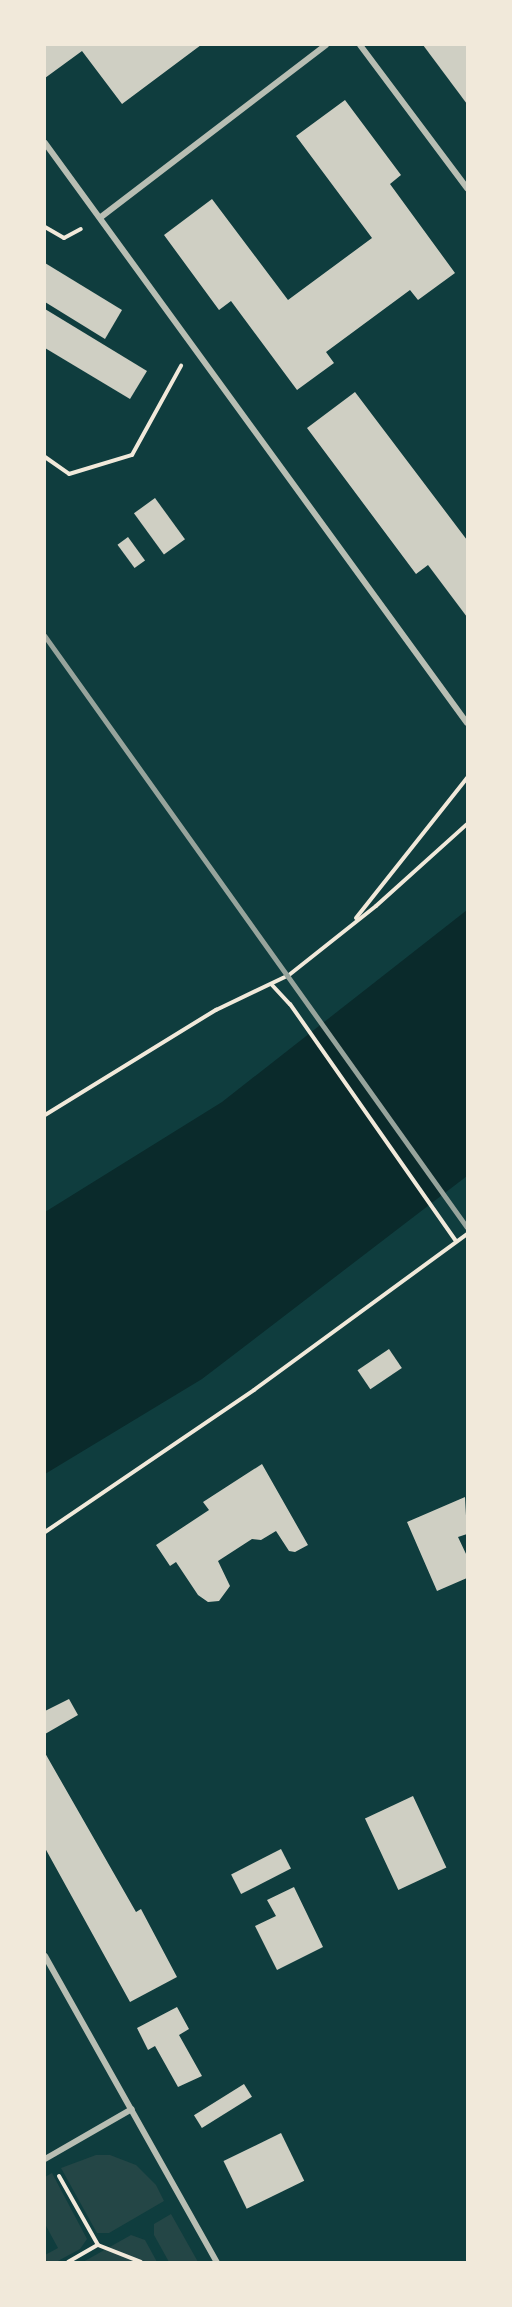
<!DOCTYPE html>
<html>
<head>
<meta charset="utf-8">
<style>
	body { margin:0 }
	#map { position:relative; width:512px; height:2307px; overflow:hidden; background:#0f3d3e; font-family:"Public Sans",sans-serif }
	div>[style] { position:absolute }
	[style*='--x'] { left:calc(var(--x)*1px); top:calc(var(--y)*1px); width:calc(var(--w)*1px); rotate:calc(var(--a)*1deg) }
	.green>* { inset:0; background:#244646 }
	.water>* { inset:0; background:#0a2a2b }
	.building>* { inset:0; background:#cfcfc3; transform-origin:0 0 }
	.path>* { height:4px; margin:-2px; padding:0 2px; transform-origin:2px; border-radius:2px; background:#f1e9da }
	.minor>* { height:6px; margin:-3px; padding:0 3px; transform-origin:3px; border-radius:3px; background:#b8beb3 }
	.rail>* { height:4.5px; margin:-2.25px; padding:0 2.25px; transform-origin:2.25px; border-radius:2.25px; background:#97a49c }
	span { translate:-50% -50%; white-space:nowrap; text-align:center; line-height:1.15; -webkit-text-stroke:4.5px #f1e9da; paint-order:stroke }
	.frame { position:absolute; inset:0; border:46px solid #f1e9da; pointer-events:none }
</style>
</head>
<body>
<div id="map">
	<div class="green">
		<i style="clip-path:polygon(96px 2155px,110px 2155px,136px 2165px,156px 2185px,164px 2201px,109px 2233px,97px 2233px,61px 2168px)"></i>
		<i style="clip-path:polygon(52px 2173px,87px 2239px,80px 2249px,56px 2262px,45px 2262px,45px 2255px,58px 2248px,45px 2224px,45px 2177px)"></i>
		<i style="clip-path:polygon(171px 2214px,198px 2262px,169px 2262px,154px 2235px,154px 2224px)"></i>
		<i style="clip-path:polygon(131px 2235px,145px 2240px,157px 2262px,83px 2262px)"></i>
	</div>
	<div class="water">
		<i style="clip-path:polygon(467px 910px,467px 1176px,202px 1379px,45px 1474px,45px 1212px,222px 1102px)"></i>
	</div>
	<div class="building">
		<i style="clip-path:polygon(45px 45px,201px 45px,122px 104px,82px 51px,45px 78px)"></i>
		<i style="clip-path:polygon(423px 45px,467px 45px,467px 104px)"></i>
		<i style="clip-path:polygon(345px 100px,401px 175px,390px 184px,455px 273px,418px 300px,410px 290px,326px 352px,334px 363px,297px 390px,231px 301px,219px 310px,164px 235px,212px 199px,288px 300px,372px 238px,296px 136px)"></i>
		<i style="clip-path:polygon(45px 263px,122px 310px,105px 339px,45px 302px)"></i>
		<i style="clip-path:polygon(45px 309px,147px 371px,130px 399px,45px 348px)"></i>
		<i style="clip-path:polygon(355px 392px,467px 540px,467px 617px,428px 565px,416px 574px,307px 428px)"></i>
		<i style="left:155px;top:498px;width:51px;height:26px;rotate:54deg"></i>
		<i style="left:128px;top:537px;width:29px;height:13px;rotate:54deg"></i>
		<i style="left:389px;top:1349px;width:23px;height:38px;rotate:56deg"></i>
		<i style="clip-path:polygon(262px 1464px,308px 1545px,295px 1552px,289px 1551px,276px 1531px,261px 1540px,252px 1539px,218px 1561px,230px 1586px,219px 1601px,208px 1602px,198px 1595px,176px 1562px,170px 1566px,156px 1545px,209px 1510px,203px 1502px)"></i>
		<i style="clip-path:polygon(465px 1497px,467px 1534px,458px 1537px,467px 1556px,467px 1578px,437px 1591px,407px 1522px)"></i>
		<i style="clip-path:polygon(69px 1699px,78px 1715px,45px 1734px,45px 1711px)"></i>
		<i style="clip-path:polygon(45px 1753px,136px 1912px,141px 1909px,177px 1977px,130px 2002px,45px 1848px)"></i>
		<i style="left:413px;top:1796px;width:79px;height:53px;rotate:65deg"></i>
		<i style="left:281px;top:1849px;width:22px;height:56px;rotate:63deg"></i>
		<i style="clip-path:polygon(294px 1887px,323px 1947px,277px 1970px,255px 1926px,276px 1916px,267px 1900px)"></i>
		<i style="clip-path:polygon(177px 2007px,189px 2029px,179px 2035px,202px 2076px,178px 2087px,155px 2046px,148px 2050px,137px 2028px)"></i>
		<i style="left:244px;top:2084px;width:15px;height:59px;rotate:58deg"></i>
		<i style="left:281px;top:2133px;width:53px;height:64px;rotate:64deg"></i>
	</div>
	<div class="path">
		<i style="--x:45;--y:227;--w:22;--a:30"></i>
		<i style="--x:64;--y:238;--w:19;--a:-28"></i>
		<i style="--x:45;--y:457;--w:29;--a:35"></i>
		<i style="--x:69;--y:474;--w:66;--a:-16.8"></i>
		<i style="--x:132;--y:455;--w:102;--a:-61.2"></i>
		<i style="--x:356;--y:918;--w:179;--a:-51.6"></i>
		<i style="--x:272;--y:985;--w:26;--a:47"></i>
		<i style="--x:290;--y:1004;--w:289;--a:55"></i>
		<i style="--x:45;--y:1115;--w:201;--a:-31.6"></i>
		<i style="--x:216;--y:1010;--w:81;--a:-25.6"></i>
		<i style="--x:289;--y:975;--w:111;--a:-38.4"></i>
		<i style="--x:376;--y:906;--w:122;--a:-42"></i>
		<i style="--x:45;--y:1532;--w:253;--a:-34.2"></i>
		<i style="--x:254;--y:1390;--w:264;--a:-36.2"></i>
		<i style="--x:59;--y:2176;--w:79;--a:60.5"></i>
		<i style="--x:98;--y:2245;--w:46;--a:21.6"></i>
		<i style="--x:68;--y:2262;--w:34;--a:-30"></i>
	</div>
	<div class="minor">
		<i style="--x:360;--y:45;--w:179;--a:53.2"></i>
		<i style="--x:45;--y:143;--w:717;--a:53.96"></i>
		<i style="--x:101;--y:217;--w:283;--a:-37.4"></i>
		<i style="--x:45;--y:1956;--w:351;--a:60.7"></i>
		<i style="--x:45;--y:2159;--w:100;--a:-29.9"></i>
	</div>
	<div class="rail">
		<i style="--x:45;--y:636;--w:726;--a:54.47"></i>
	</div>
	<div class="frame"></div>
</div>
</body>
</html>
